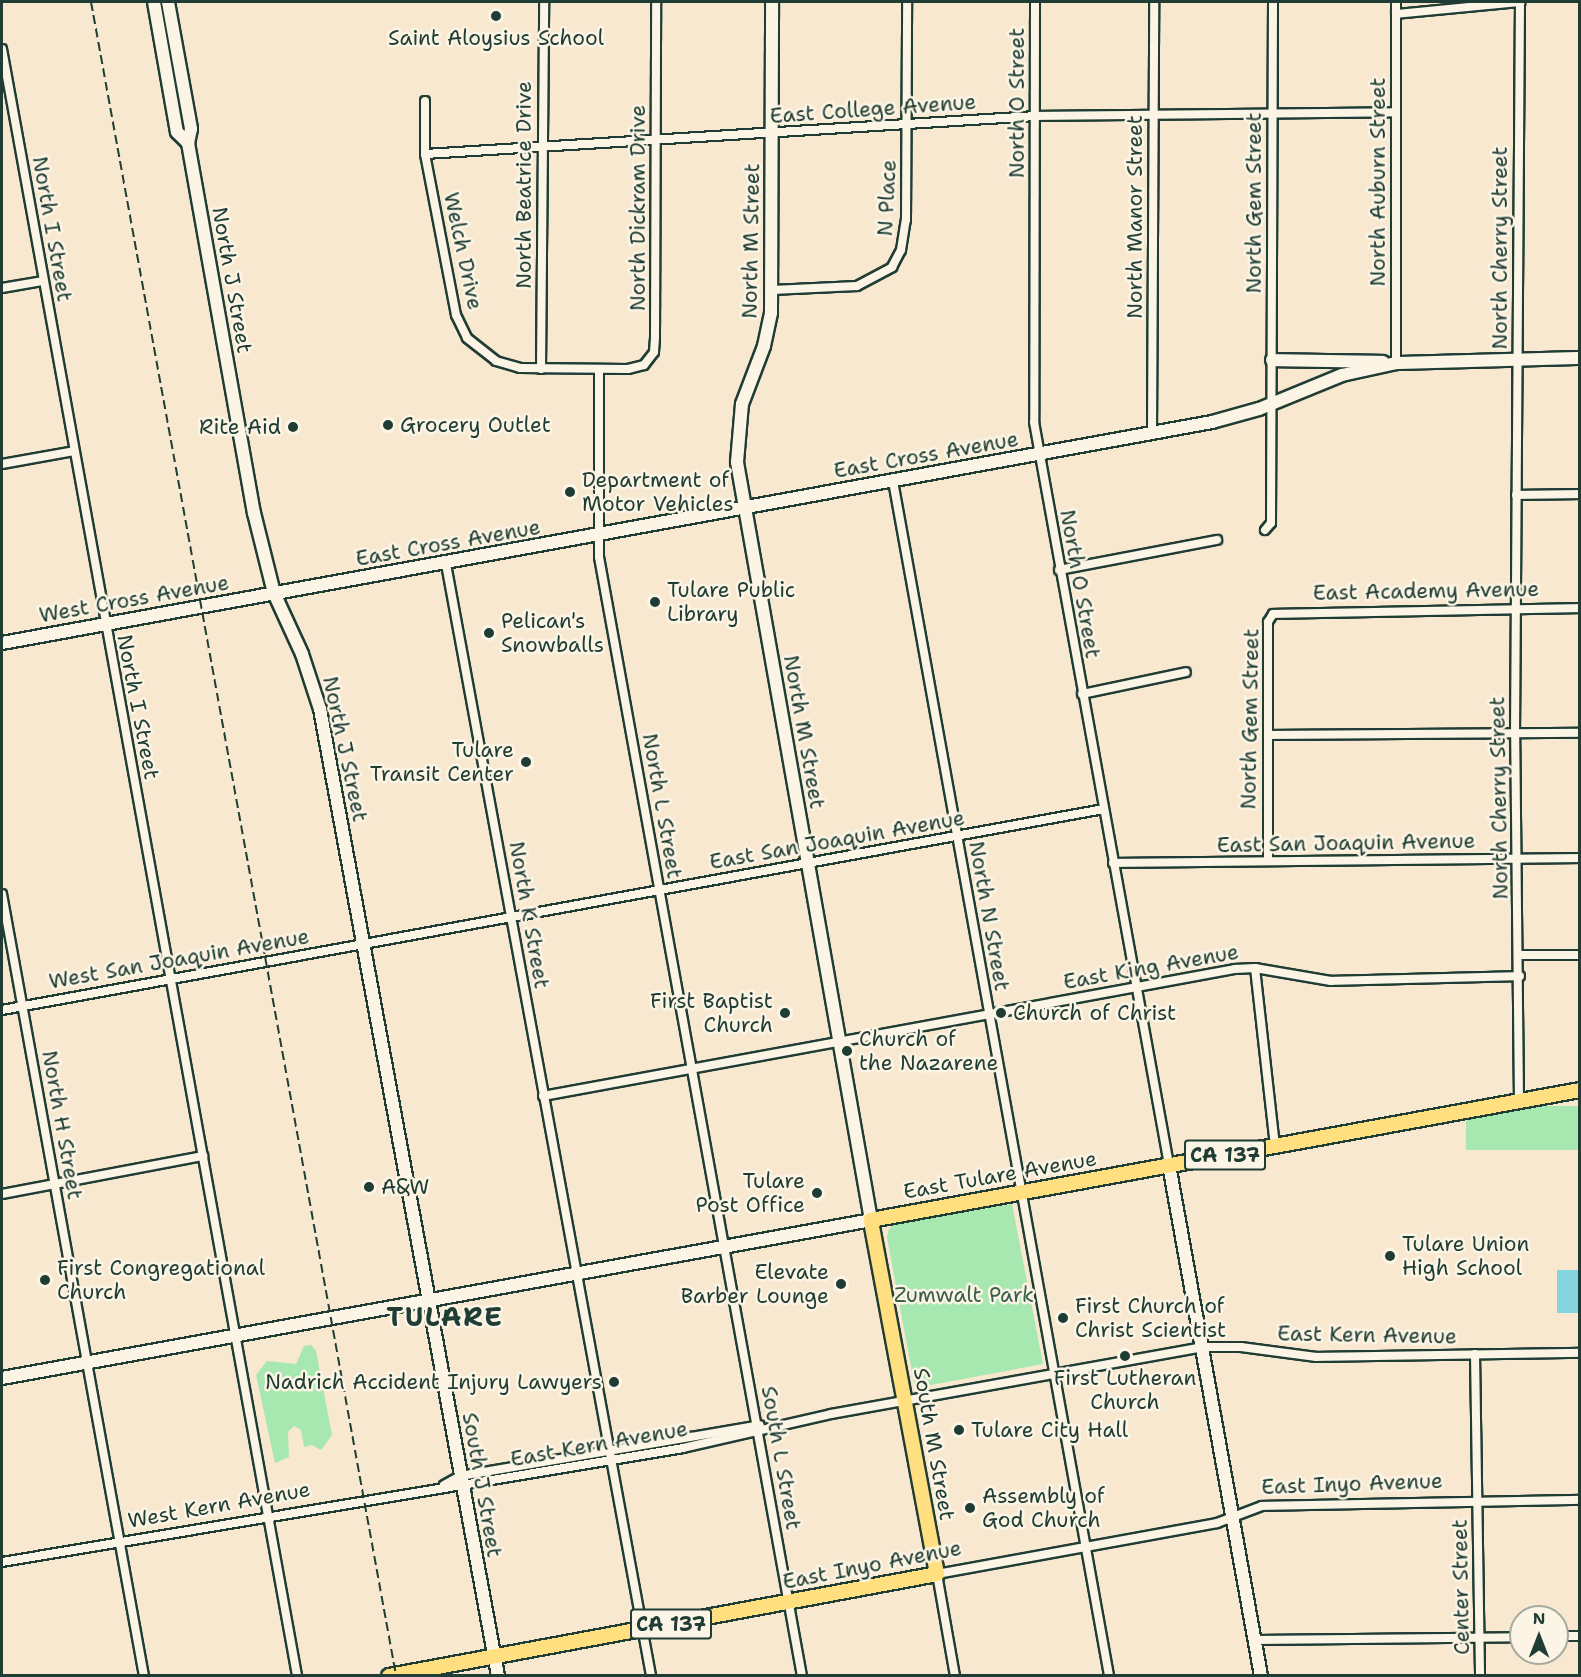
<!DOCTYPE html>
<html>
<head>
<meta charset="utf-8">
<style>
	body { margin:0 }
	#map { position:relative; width:1581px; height:1677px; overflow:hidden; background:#f8e8d0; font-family:"Shantell Sans",sans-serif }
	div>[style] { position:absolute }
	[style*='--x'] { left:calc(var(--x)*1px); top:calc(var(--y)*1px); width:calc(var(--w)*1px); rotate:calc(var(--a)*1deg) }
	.green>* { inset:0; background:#a7e7b0; transform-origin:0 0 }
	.water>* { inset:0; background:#84d5de; transform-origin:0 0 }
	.roads { filter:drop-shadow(2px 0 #1f3d34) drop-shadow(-2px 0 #1f3d34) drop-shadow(0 2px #1f3d34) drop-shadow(0 -2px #1f3d34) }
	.street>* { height:8px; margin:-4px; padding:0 4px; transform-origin:4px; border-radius:4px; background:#fcf5e5 }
	.secondary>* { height:12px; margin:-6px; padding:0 6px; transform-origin:6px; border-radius:6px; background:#fcf5e5 }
	.primary>* { height:14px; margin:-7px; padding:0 7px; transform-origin:7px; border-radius:7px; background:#ffdf80 }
	.rail>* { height:2px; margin-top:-1px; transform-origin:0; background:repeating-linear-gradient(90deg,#1f3d34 0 9px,transparent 0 13.5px) }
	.dots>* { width:16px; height:16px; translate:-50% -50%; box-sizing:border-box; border:3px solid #fcf5e5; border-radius:50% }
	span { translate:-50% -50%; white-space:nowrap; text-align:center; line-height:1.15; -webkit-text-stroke:5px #fcf5e5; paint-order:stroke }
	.shield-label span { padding:2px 4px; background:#fcf5e5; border:2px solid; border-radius:4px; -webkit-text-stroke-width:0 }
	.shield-label { font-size:20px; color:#1f3d34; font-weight:700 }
	.poi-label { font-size:21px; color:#1f3d34 }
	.left { translate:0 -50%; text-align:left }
	.right { translate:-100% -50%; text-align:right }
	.street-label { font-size:21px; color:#1f3d34 }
	.park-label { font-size:21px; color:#3a5f4d }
	.district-label { font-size:27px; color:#1f3d34; font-weight:700; letter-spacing:1.5px }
	.frame { position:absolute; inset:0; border:3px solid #1f3d34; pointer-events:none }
	.north { position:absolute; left:1509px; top:1605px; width:60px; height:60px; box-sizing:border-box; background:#fcf5e5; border:2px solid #a4ab9e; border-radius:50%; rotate:0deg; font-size:16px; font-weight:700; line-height:24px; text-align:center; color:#1f3d34 }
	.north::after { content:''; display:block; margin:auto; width:21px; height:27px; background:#1f3d34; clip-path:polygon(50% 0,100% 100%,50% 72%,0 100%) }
</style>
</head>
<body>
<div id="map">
	<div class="green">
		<i style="left:1579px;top:1106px;width:44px;height:113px;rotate:90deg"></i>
		<i style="clip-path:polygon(1012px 1204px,1043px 1364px,915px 1388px,887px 1237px,889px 1229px,895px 1224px)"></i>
		<i style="clip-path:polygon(311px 1345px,316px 1351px,332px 1435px,321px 1450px,312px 1445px,304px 1447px,301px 1430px,294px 1426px,288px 1432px,289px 1457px,275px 1463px,256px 1375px,267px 1361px,296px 1364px,304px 1346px)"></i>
	</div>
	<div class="water">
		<i style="left:1579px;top:1270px;width:43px;height:22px;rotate:90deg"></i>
	</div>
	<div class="roads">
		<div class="street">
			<i style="--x:1035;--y:2;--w:420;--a:90.1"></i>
			<i style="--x:1034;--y:422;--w:755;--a:79.7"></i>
			<i style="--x:1396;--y:2;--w:361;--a:90"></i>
			<i style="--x:1396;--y:14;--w:125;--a:-5.5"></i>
			<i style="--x:2;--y:49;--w:1654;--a:79.72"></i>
			<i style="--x:425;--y:101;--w:53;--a:90"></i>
			<i style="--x:425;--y:154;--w:164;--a:79.1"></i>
			<i style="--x:456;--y:315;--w:25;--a:64"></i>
			<i style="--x:467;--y:338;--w:37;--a:38"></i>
			<i style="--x:496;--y:361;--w:25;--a:16"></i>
			<i style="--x:520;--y:368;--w:108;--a:0.5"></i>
			<i style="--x:628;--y:369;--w:16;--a:-14"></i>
			<i style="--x:644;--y:365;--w:16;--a:-52"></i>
			<i style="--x:654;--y:352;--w:15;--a:-86"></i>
			<i style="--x:655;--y:337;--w:335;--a:-89.8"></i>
			<i style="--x:425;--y:154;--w:611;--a:-3.56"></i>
			<i style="--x:1035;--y:116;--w:360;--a:-0.6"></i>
			<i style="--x:2;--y:288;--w:42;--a:-9.7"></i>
			<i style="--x:772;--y:290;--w:85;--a:-2.7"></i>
			<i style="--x:857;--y:286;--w:40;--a:-28"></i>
			<i style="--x:892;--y:267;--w:19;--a:-62"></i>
			<i style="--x:901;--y:250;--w:30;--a:-81"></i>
			<i style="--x:906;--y:220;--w:218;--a:-89.7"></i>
			<i style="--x:541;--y:369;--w:367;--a:-89.5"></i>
			<i style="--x:599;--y:369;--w:188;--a:90"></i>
			<i style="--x:599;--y:557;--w:1137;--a:79.72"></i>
			<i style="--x:1152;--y:433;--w:431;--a:-89.7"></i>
			<i style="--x:2;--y:464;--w:73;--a:-10.2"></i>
			<i style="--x:893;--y:481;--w:1214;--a:79.75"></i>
			<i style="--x:1516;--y:495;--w:64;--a:-0.9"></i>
			<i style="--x:1265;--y:530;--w:9;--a:-49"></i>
			<i style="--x:1271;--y:523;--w:521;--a:-89.78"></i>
			<i style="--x:446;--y:564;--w:1131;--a:79.55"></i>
			<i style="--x:1059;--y:570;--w:161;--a:-10.8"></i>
			<i style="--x:1082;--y:694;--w:106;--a:-11.9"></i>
			<i style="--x:1268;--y:735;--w:312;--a:-0.4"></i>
			<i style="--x:1268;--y:861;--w:239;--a:-90"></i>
			<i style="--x:1268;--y:622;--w:9;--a:-58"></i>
			<i style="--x:1273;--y:614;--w:307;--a:-1.1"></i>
			<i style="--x:1113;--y:863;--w:467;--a:-0.6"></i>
			<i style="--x:2;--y:894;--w:795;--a:79.71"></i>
			<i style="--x:1520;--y:955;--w:60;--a:0"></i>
			<i style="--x:1255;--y:968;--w:178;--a:83.6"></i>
			<i style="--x:2;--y:1010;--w:1120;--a:-10.34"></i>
			<i style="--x:543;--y:1096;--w:704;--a:-10.4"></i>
			<i style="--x:1235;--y:969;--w:20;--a:-3"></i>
			<i style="--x:1255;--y:968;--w:77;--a:9.7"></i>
			<i style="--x:1331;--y:981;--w:189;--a:-1.5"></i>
			<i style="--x:1519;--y:1101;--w:367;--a:-90.6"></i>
			<i style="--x:1515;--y:734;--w:732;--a:-89.61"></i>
			<i style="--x:2;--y:1194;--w:205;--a:-10.7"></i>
			<i style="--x:1475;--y:1354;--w:322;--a:89.1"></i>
			<i style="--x:444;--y:1485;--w:18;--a:-29"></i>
			<i style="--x:460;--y:1476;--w:304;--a:-9.6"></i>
			<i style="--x:2;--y:1562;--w:690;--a:-9.5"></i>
			<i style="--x:683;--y:1448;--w:152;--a:-12.9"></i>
			<i style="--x:831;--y:1414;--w:377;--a:-10.2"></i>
			<i style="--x:1202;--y:1347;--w:39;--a:0"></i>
			<i style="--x:1241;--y:1347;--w:76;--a:7.6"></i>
			<i style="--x:1316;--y:1357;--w:264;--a:-0.9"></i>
			<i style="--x:1557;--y:1636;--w:23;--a:0"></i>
			<i style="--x:1256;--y:1640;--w:265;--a:-0.6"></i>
			<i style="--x:955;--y:1676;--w:104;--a:-100"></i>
			<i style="--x:937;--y:1574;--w:285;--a:-10.3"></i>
			<i style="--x:1217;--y:1523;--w:48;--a:-20.7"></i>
			<i style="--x:1262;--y:1506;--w:318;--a:-1.1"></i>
		</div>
		<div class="secondary">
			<i style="--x:154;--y:2;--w:132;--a:80"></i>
			<i style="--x:177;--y:132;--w:16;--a:45"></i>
			<i style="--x:168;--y:2;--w:129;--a:79.7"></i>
			<i style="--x:191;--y:129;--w:14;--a:102"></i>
			<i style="--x:188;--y:143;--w:376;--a:79.9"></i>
			<i style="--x:254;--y:513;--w:82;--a:76"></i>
			<i style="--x:274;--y:593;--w:67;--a:65.3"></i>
			<i style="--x:302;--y:654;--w:58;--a:71.9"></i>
			<i style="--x:320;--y:709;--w:983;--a:79.57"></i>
			<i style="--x:1272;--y:360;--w:111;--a:1"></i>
			<i style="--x:2;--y:643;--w:1230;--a:-10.35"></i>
			<i style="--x:1212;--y:422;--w:49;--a:-15.5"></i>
			<i style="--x:1259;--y:409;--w:90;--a:-22.3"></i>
			<i style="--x:1342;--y:375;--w:55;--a:-12.5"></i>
			<i style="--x:1396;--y:363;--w:184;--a:-1.6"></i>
			<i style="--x:1169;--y:1165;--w:519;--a:79.79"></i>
			<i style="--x:2;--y:1378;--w:883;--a:-10.3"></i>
			<i style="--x:871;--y:1220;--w:770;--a:-100.03"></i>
			<i style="--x:737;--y:462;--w:58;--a:-85.1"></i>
			<i style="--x:742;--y:404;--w:62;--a:-69.2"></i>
			<i style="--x:764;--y:346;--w:34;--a:-78"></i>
			<i style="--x:771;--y:313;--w:311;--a:-89.8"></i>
		</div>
		<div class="primary">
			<i style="--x:389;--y:1676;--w:557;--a:-10.54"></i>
			<i style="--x:937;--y:1574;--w:360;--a:-100.6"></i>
			<i style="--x:871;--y:1220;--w:721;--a:-10.39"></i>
		</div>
	</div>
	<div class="rail">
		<i style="--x:91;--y:2;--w:1702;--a:79.67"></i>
	</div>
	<div class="dots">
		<i style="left:496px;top:16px;background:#1f3d34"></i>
		<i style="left:388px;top:425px;background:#1f3d34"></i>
		<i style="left:293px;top:427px;background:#1f3d34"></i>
		<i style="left:570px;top:492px;background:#1f3d34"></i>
		<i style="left:655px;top:602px;background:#1f3d34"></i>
		<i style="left:489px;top:633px;background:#1f3d34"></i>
		<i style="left:526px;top:762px;background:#1f3d34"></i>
		<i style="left:785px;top:1013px;background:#1f3d34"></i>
		<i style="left:1001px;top:1013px;background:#1f3d34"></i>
		<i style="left:847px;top:1051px;background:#1f3d34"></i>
		<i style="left:369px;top:1187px;background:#1f3d34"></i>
		<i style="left:817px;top:1193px;background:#1f3d34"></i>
		<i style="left:1390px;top:1256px;background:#1f3d34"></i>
		<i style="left:45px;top:1280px;background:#1f3d34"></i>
		<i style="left:841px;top:1284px;background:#1f3d34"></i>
		<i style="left:1063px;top:1318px;background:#1f3d34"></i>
		<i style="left:1125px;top:1356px;background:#1f3d34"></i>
		<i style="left:614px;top:1382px;background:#1f3d34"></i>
		<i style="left:959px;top:1430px;background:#1f3d34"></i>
		<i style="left:970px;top:1508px;background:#1f3d34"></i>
	</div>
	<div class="shield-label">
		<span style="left:1225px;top:1155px">CA 137</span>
		<span style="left:671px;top:1624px">CA 137</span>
	</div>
	<div class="poi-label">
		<span style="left:496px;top:38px">Saint Aloysius School</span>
		<span class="left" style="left:400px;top:425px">Grocery Outlet</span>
		<span class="right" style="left:281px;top:427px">Rite Aid</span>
		<span class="left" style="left:582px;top:492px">Department of<br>Motor Vehicles</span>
		<span class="left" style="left:667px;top:602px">Tulare Public<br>Library</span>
		<span class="left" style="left:501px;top:633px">Pelican's<br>Snowballs</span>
		<span class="right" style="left:514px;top:762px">Tulare<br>Transit Center</span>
		<span class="right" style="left:773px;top:1013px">First Baptist<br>Church</span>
		<span class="left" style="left:1013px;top:1013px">Church of Christ</span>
		<span class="left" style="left:859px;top:1051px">Church of<br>the Nazarene</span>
		<span class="right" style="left:805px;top:1193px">Tulare<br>Post Office</span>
		<span class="left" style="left:381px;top:1187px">A&amp;W</span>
		<span class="left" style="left:1402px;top:1256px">Tulare Union<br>High School</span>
		<span class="left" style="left:57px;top:1280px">First Congregational<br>Church</span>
		<span class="right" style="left:829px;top:1284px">Elevate<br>Barber Lounge</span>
		<span class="left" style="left:1075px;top:1318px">First Church of<br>Christ Scientist</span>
		<span style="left:1125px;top:1390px">First Lutheran<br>Church</span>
		<span class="right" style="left:602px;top:1382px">Nadrich Accident Injury Lawyers</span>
		<span class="left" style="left:971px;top:1430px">Tulare City Hall</span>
		<span class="left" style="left:982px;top:1508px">Assembly of<br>God Church</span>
	</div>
	<div class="street-label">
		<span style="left:1017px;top:103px;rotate:-90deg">North O Street</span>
		<span style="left:873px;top:109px;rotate:-4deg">East College Avenue</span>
		<span style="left:1378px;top:182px;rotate:-90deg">North Auburn Street</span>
		<span style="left:524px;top:185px;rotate:-90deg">North Beatrice Drive</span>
		<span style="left:887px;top:198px;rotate:-87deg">N Place</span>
		<span style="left:1254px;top:203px;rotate:-90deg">North Gem Street</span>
		<span style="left:638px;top:208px;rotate:-90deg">North Dickram Drive</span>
		<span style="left:1135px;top:217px;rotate:-90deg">North Manor Street</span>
		<span style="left:52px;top:229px;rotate:80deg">North I Street</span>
		<span style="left:751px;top:241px;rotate:-89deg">North M Street</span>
		<span style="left:1500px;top:248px;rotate:-90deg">North Cherry Street</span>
		<span style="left:463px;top:251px;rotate:78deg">Welch Drive</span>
		<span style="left:232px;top:280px;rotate:80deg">North J Street</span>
		<span style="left:926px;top:455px;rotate:-10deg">East Cross Avenue</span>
		<span style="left:448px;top:543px;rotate:-10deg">East Cross Avenue</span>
		<span style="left:1080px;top:584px;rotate:80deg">North O Street</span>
		<span style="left:1426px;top:591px;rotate:-1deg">East Academy Avenue</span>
		<span style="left:134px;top:599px;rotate:-10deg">West Cross Avenue</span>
		<span style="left:138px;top:707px;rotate:79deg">North I Street</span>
		<span style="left:1250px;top:719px;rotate:-89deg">North Gem Street</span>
		<span style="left:804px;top:732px;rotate:80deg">North M Street</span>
		<span style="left:345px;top:749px;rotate:78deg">North J Street</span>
		<span style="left:1499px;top:798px;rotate:-91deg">North Cherry Street</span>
		<span style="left:662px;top:806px;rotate:80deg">North L Street</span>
		<span style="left:837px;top:840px;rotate:-10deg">East San Joaquin Avenue</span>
		<span style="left:1346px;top:843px;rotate:-1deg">East San Joaquin Avenue</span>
		<span style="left:529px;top:915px;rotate:80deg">North K Street</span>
		<span style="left:989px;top:916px;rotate:80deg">North N Street</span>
		<span style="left:179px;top:959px;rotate:-10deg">West San Joaquin Avenue</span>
		<span style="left:1151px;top:967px;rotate:-10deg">East King Avenue</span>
		<span style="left:62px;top:1125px;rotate:80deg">North H Street</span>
		<span style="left:1000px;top:1175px;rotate:-10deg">East Tulare Avenue</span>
		<span style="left:1367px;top:1335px;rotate:1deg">East Kern Avenue</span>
		<span style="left:599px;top:1444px;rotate:-10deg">East Kern Avenue</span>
		<span style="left:934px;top:1444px;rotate:80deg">South M Street</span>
		<span style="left:781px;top:1458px;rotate:80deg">South L Street</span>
		<span style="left:1352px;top:1484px;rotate:-2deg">East Inyo Avenue</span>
		<span style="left:482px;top:1485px;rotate:80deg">South J Street</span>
		<span style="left:219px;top:1505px;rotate:-10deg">West Kern Avenue</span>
		<span style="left:872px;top:1565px;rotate:-11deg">East Inyo Avenue</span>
		<span style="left:1461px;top:1587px;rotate:-91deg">Center Street</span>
	</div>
	<div class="park-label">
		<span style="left:964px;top:1295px">Zumwalt Park</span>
	</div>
	<div class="district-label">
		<span style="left:445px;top:1317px">TULARE</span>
	</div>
	<div class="frame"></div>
	<div class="north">N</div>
</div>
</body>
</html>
